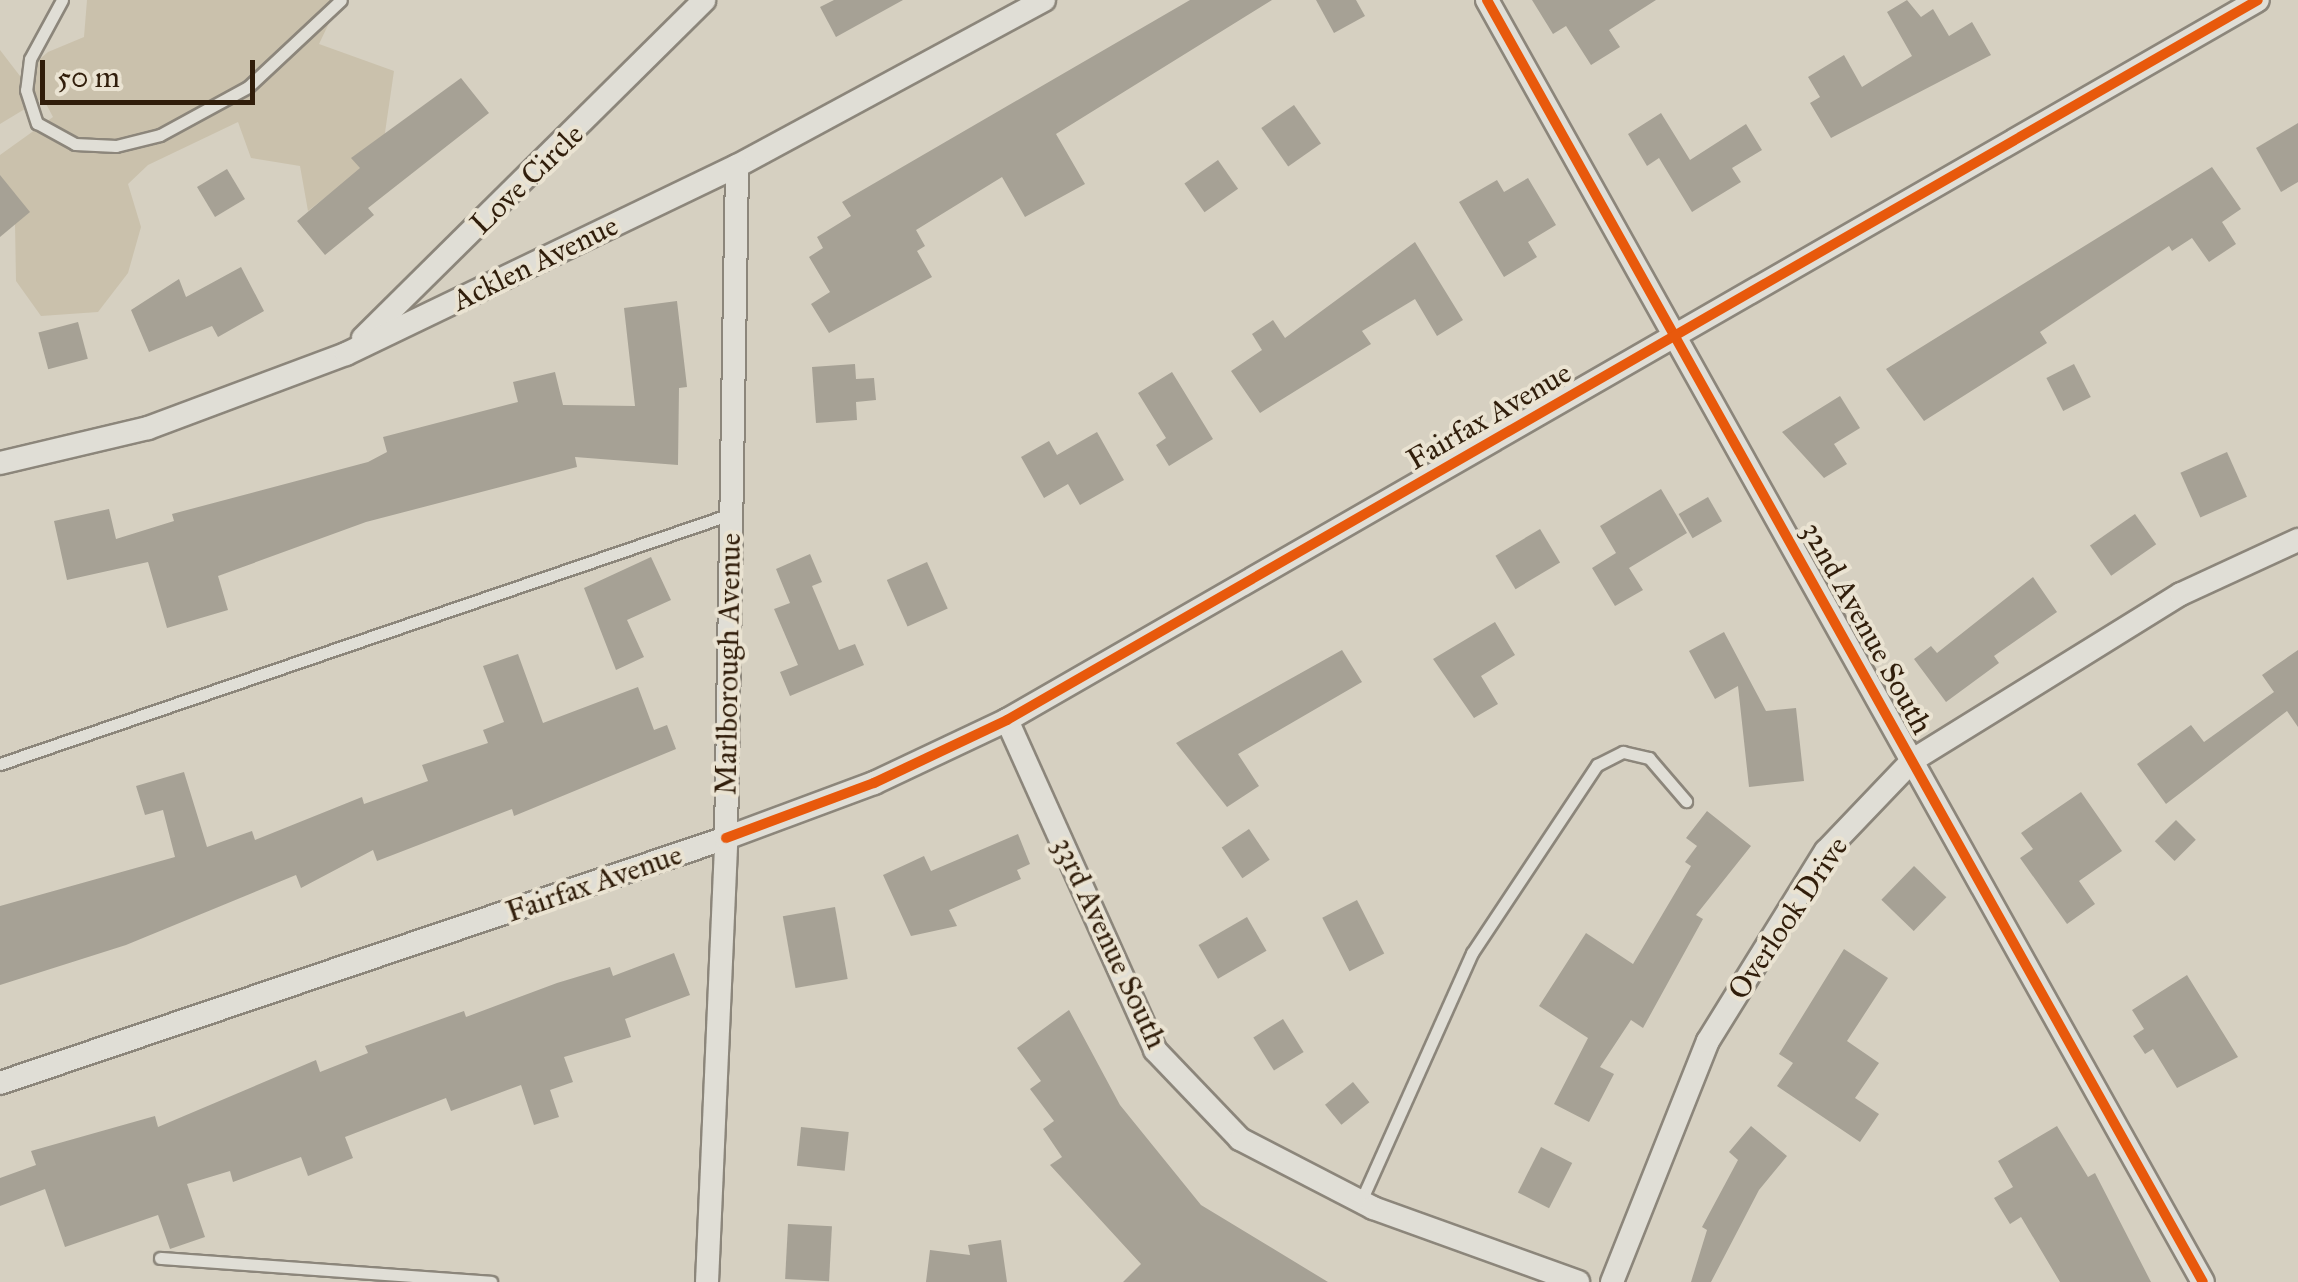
<!DOCTYPE html>
<html>
<head>
<meta charset="utf-8">
<style>
	body { margin:0 }
	#map { position:relative; width:2298px; height:1282px; overflow:hidden; background:#d6d0c1; font-family:"IM FELL Great Primer",serif }
	div>[style] { position:absolute }
	[style*='--x'] { left:calc(var(--x)*1px); top:calc(var(--y)*1px); width:calc(var(--w)*1px); rotate:calc(var(--a)*1deg) }
	.green>* { inset:0; background:#cac1ac }
	.building>* { inset:0; background:#a6a195; transform-origin:0 0 }
	.roads { filter:drop-shadow(2px 0 #8c867b) drop-shadow(-2px 0 #8c867b) drop-shadow(0 2px #8c867b) drop-shadow(0 -2px #8c867b) }
	.lane>* { height:11px; margin:-5.5px; padding:0 5.5px; transform-origin:5.5px; border-radius:5.5px; background:#e0ded6 }
	.street>* { height:22px; margin:-11px; padding:0 11px; transform-origin:11px; border-radius:11px; background:#e0ded6 }
	.cycleway>* { height:10px; margin:-5px; padding:0 5px; transform-origin:5px; border-radius:5px; background:#e8590c }
	span { translate:-50% -50%; white-space:nowrap; text-align:center; line-height:1.15; -webkit-text-stroke:8px #eae3d2; paint-order:stroke }
	.street-label { font-size:30px; color:#311e0b }
	.scale { position:absolute; left:40px; top:60px; width:215px; height:45px; box-sizing:border-box; border:5px solid #311e0b; border-top:0; padding-left:12px; font-size:30px; line-height:35px; white-space:nowrap; color:#311e0b; -webkit-text-stroke:8px #eae3d2; paint-order:stroke }
</style>
</head>
<body>
<div id="map">
	<div class="green">
		<i style="clip-path:polygon(87px 0,340px 0,319px 44px,394px 71px,382px 153px,308px 211px,300px 166px,251px 158px,238px 122px,148px 165px,128px 184px,141px 227px,128px 273px,98px 312px,41px 316px,16px 281px,15px 223px,0 214px,0 155px,53px 117px,43px 98px,0 124px,0 50px,20px 76px,48px 52px,84px 37px)"></i>
	</div>
	<div class="building">
		<i style="clip-path:polygon(834px 0,903px 0,836px 37px,820px 7px)"></i>
		<i style="clip-path:polygon(1190px 0,1272px 0,1056px 134px,1085px 184px,1025px 217px,1002px 177px,916px 230px,925px 246px,917px 251px,932px 277px,829px 333px,811px 304px,830px 292px,809px 257px,823px 248px,817px 237px,851px 216px,842px 202px)"></i>
		<i style="clip-path:polygon(1316px 0,1356px 0,1365px 16px,1334px 33px)"></i>
		<i style="clip-path:polygon(1532px 0,1656px 0,1609px 30px,1620px 47px,1591px 65px,1566px 26px,1553px 34px)"></i>
		<i style="clip-path:polygon(1907px 0,1921px 17px,1933px 9px,1949px 36px,1972px 22px,1991px 55px,1831px 138px,1810px 103px,1820px 97px,1808px 77px,1844px 55px,1862px 87px,1912px 56px,1887px 12px)"></i>
		<i style="clip-path:polygon(461px 78px,489px 113px,368px 208px,374px 215px,325px 255px,297px 221px,360px 168px,351px 158px)"></i>
		<i style="left:1294px;top:105px;width:47px;height:40px;rotate:55deg"></i>
		<i style="clip-path:polygon(1661px 113px,1690px 160px,1746px 124px,1762px 150px,1732px 168px,1741px 182px,1692px 212px,1659px 158px,1647px 166px,1628px 134px)"></i>
		<i style="clip-path:polygon(2298px 123px,2298px 182px,2281px 192px,2256px 148px)"></i>
		<i style="left:1218px;top:160px;width:35px;height:41px;rotate:55deg"></i>
		<i style="clip-path:polygon(2212px 167px,2241px 209px,2222px 222px,2236px 244px,2209px 262px,2192px 238px,2172px 251px,2169px 246px,2040px 332px,2047px 343px,1924px 421px,1886px 369px)"></i>
		<i style="left:227px;top:169px;width:35px;height:35px;rotate:59deg"></i>
		<i style="clip-path:polygon(0 175px,30px 212px,0 237px)"></i>
		<i style="clip-path:polygon(1528px 178px,1556px 225px,1528px 242px,1537px 257px,1504px 277px,1459px 202px,1497px 180px,1504px 192px)"></i>
		<i style="clip-path:polygon(1415px 242px,1463px 320px,1437px 336px,1415px 299px,1362px 331px,1371px 344px,1260px 413px,1231px 371px,1262px 350px,1252px 334px,1273px 320px,1285px 338px)"></i>
		<i style="clip-path:polygon(241px 267px,264px 311px,218px 337px,212px 326px,149px 352px,131px 310px,179px 279px,186px 297px)"></i>
		<i style="clip-path:polygon(677px 301px,687px 387px,679px 388px,678px 465px,575px 457px,577px 467px,366px 522px,218px 576px,228px 610px,167px 628px,148px 562px,67px 580px,54px 521px,109px 509px,116px 539px,174px 521px,172px 514px,368px 462px,387px 452px,383px 437px,518px 402px,513px 382px,555px 372px,563px 405px,635px 406px,624px 308px)"></i>
		<i style="left:78px;top:322px;width:38px;height:41px;rotate:75deg"></i>
		<i style="clip-path:polygon(855px 364px,856px 379px,874px 378px,876px 400px,856px 402px,857px 420px,816px 423px,812px 367px)"></i>
		<i style="left:2074px;top:364px;width:37px;height:31px;rotate:63deg"></i>
		<i style="clip-path:polygon(1172px 372px,1213px 439px,1169px 466px,1156px 445px,1166px 438px,1138px 393px)"></i>
		<i style="clip-path:polygon(1840px 396px,1860px 428px,1834px 444px,1847px 464px,1824px 478px,1782px 432px)"></i>
		<i style="clip-path:polygon(1097px 432px,1124px 480px,1080px 505px,1068px 484px,1044px 498px,1021px 457px,1049px 441px,1057px 455px)"></i>
		<i style="left:2227px;top:452px;width:49px;height:51px;rotate:66deg"></i>
		<i style="clip-path:polygon(1661px 489px,1687px 533px,1629px 568px,1643px 590px,1615px 606px,1592px 568px,1616px 553px,1600px 526px)"></i>
		<i style="left:1708px;top:497px;width:28px;height:34px;rotate:60deg"></i>
		<i style="left:2135px;top:514px;width:37px;height:55px;rotate:55deg"></i>
		<i style="left:1540px;top:529px;width:39px;height:52px;rotate:59deg"></i>
		<i style="clip-path:polygon(810px 554px,822px 582px,812px 586px,839px 650px,855px 644px,864px 665px,790px 696px,780px 672px,798px 665px,774px 609px,790px 603px,776px 569px)"></i>
		<i style="clip-path:polygon(651px 557px,671px 600px,627px 620px,644px 657px,616px 670px,584px 588px)"></i>
		<i style="left:927px;top:562px;width:51px;height:44px;rotate:66deg"></i>
		<i style="clip-path:polygon(2033px 577px,2057px 612px,1994px 656px,1999px 663px,1946px 702px,1914px 659px,1931px 646px,1937px 653px)"></i>
		<i style="clip-path:polygon(1495px 622px,1515px 655px,1481px 676px,1498px 704px,1474px 718px,1433px 659px)"></i>
		<i style="clip-path:polygon(1724px 632px,1766px 711px,1796px 708px,1804px 781px,1749px 787px,1738px 686px,1715px 699px,1689px 651px)"></i>
		<i style="clip-path:polygon(1342px 650px,1362px 682px,1238px 754px,1259px 786px,1227px 807px,1176px 743px)"></i>
		<i style="clip-path:polygon(2298px 650px,2298px 727px,2287px 711px,2166px 804px,2137px 764px,2191px 725px,2204px 742px,2274px 692px,2262px 675px)"></i>
		<i style="clip-path:polygon(518px 654px,543px 723px,638px 687px,654px 730px,667px 725px,676px 749px,514px 816px,512px 809px,377px 861px,373px 850px,301px 888px,296px 875px,126px 945px,0 985px,0 906px,175px 857px,163px 810px,145px 815px,136px 786px,184px 772px,207px 847px,252px 831px,255px 840px,362px 797px,364px 804px,428px 781px,422px 765px,488px 743px,483px 730px,504px 722px,483px 666px)"></i>
		<i style="clip-path:polygon(2081px 792px,2122px 851px,2079px 881px,2095px 904px,2067px 924px,2020px 858px,2033px 849px,2021px 833px)"></i>
		<i style="clip-path:polygon(1707px 811px,1751px 846px,1696px 915px,1703px 919px,1643px 1028px,1631px 1020px,1600px 1067px,1614px 1074px,1589px 1122px,1554px 1104px,1588px 1038px,1539px 1006px,1586px 933px,1633px 964px,1691px 866px,1685px 862px,1697px 846px,1686px 838px)"></i>
		<i style="left:2176px;top:820px;width:28px;height:30px;rotate:45deg"></i>
		<i style="left:1249px;top:829px;width:37px;height:33px;rotate:56deg"></i>
		<i style="clip-path:polygon(1018px 834px,1030px 864px,1017px 870px,1021px 879px,949px 910px,957px 926px,911px 936px,883px 875px,924px 856px,931px 871px)"></i>
		<i style="left:1914px;top:866px;width:45px;height:47px;rotate:44deg"></i>
		<i style="left:1357px;top:900px;width:60px;height:39px;rotate:63deg"></i>
		<i style="left:835px;top:907px;width:73px;height:53px;rotate:80deg"></i>
		<i style="left:1247px;top:917px;width:39px;height:56px;rotate:60deg"></i>
		<i style="clip-path:polygon(1844px 949px,1888px 978px,1847px 1041px,1879px 1063px,1855px 1098px,1879px 1114px,1860px 1142px,1777px 1086px,1793px 1063px,1779px 1054px)"></i>
		<i style="clip-path:polygon(674px 953px,690px 995px,625px 1019px,631px 1037px,564px 1057px,573px 1082px,550px 1090px,559px 1117px,534px 1125px,521px 1085px,451px 1111px,446px 1098px,345px 1137px,353px 1158px,308px 1176px,301px 1157px,233px 1182px,230px 1171px,187px 1184px,205px 1237px,170px 1249px,158px 1215px,65px 1247px,45px 1189px,0 1206px,0 1178px,36px 1165px,31px 1151px,155px 1116px,158px 1127px,316px 1060px,320px 1072px,368px 1053px,365px 1046px,464px 1011px,466px 1017px,557px 983px,610px 967px,613px 976px)"></i>
		<i style="clip-path:polygon(2187px 975px,2238px 1057px,2177px 1088px,2153px 1049px,2145px 1054px,2133px 1036px,2144px 1029px,2132px 1010px)"></i>
		<i style="clip-path:polygon(1069px 1010px,1120px 1105px,1201px 1205px,1328px 1282px,1123px 1282px,1141px 1264px,1050px 1165px,1062px 1157px,1043px 1129px,1054px 1121px,1030px 1089px,1041px 1081px,1017px 1048px)"></i>
		<i style="left:1283px;top:1019px;width:39px;height:35px;rotate:58deg"></i>
		<i style="left:1353px;top:1082px;width:26px;height:36px;rotate:51deg"></i>
		<i style="clip-path:polygon(1751px 1126px,1787px 1156px,1759px 1190px,1711px 1282px,1691px 1282px,1707px 1230px,1702px 1227px,1738px 1160px,1729px 1152px)"></i>
		<i style="clip-path:polygon(2057px 1126px,2088px 1177px,2095px 1173px,2151px 1282px,2060px 1282px,2021px 1217px,2010px 1224px,1994px 1198px,2013px 1187px,1998px 1161px)"></i>
		<i style="left:801px;top:1127px;width:48px;height:39px;rotate:6deg"></i>
		<i style="left:1541px;top:1147px;width:35px;height:51px;rotate:27deg"></i>
		<i style="left:788px;top:1224px;width:44px;height:55px;rotate:3deg"></i>
		<i style="clip-path:polygon(1001px 1240px,1007px 1282px,926px 1282px,930px 1250px,970px 1255px,968px 1245px)"></i>
	</div>
	<div class="roads">
		<div class="lane">
			<i style="--x:62;--y:0;--w:67;--a:118.5"></i>
			<i style="--x:30;--y:59;--w:31;--a:97"></i>
			<i style="--x:26;--y:90;--w:35;--a:72"></i>
			<i style="--x:37;--y:123;--w:43;--a:28.9"></i>
			<i style="--x:75;--y:144;--w:41;--a:2.8"></i>
			<i style="--x:116;--y:146;--w:45;--a:-14"></i>
			<i style="--x:160;--y:135;--w:100;--a:-28.6"></i>
			<i style="--x:248;--y:87;--w:127;--a:-43.1"></i>
			<i style="--x:0;--y:764;--w:773;--a:-18.88"></i>
			<i style="--x:1361;--y:1201;--w:272;--a:-65.9"></i>
			<i style="--x:1472;--y:953;--w:226;--a:-56.4"></i>
			<i style="--x:1597;--y:765;--w:29;--a:-27"></i>
			<i style="--x:1623;--y:752;--w:27;--a:13"></i>
			<i style="--x:1649;--y:758;--w:57;--a:49.3"></i>
			<i style="--x:160;--y:1258;--w:332;--a:4.1"></i>
		</div>
		<div class="street">
			<i style="--x:1487;--y:0;--w:1468;--a:60.82"></i>
			<i style="--x:363;--y:338;--w:480;--a:-44.7"></i>
			<i style="--x:0;--y:463;--w:152;--a:-13.3"></i>
			<i style="--x:148;--y:428;--w:211;--a:-20.5"></i>
			<i style="--x:346;--y:354;--w:434;--a:-25.7"></i>
			<i style="--x:737;--y:166;--w:349;--a:-28.4"></i>
			<i style="--x:1007;--y:720;--w:362;--a:65.8"></i>
			<i style="--x:1155;--y:1050;--w:123;--a:46.3"></i>
			<i style="--x:1240;--y:1139;--w:150;--a:27.4"></i>
			<i style="--x:1373;--y:1208;--w:218;--a:19.8"></i>
			<i style="--x:0;--y:1083;--w:766;--a:-18.65"></i>
			<i style="--x:726;--y:838;--w:158;--a:-20.4"></i>
			<i style="--x:874;--y:783;--w:147;--a:-25.3"></i>
			<i style="--x:1007;--y:720;--w:1443;--a:-29.92"></i>
			<i style="--x:707;--y:1282;--w:444;--a:-87.5"></i>
			<i style="--x:726;--y:838;--w:672;--a:-89.06"></i>
			<i style="--x:1612;--y:1282;--w:259;--a:-68.3"></i>
			<i style="--x:1708;--y:1041;--w:224;--a:-58.2"></i>
			<i style="--x:1826;--y:851;--w:126;--a:-46.3"></i>
			<i style="--x:1913;--y:760;--w:315;--a:-31.8"></i>
			<i style="--x:2181;--y:594;--w:129;--a:-24.8"></i>
		</div>
	</div>
	<div class="cycleway">
		<i style="--x:1487;--y:0;--w:1468;--a:60.82"></i>
		<i style="--x:726;--y:838;--w:158;--a:-20.4"></i>
		<i style="--x:874;--y:783;--w:147;--a:-25.3"></i>
		<i style="--x:1007;--y:720;--w:1443;--a:-29.92"></i>
	</div>
	<div class="street-label">
		<span style="left:527px;top:179px;rotate:-44deg">Love Circle</span>
		<span style="left:535px;top:263px;rotate:-26deg">Acklen Avenue</span>
		<span style="left:1489px;top:416px;rotate:-30deg">Fairfax Avenue</span>
		<span style="left:1867px;top:628px;rotate:61deg">32nd Avenue South</span>
		<span style="left:728px;top:664px;rotate:-89deg">Marlborough Avenue</span>
		<span style="left:594px;top:883px;rotate:-19deg">Fairfax Avenue</span>
		<span style="left:1788px;top:918px;rotate:-56deg">Overlook Drive</span>
		<span style="left:1110px;top:943px;rotate:65deg">33rd Avenue South</span>
	</div>
	<div class="scale">50 m</div>
</div>
</body>
</html>
